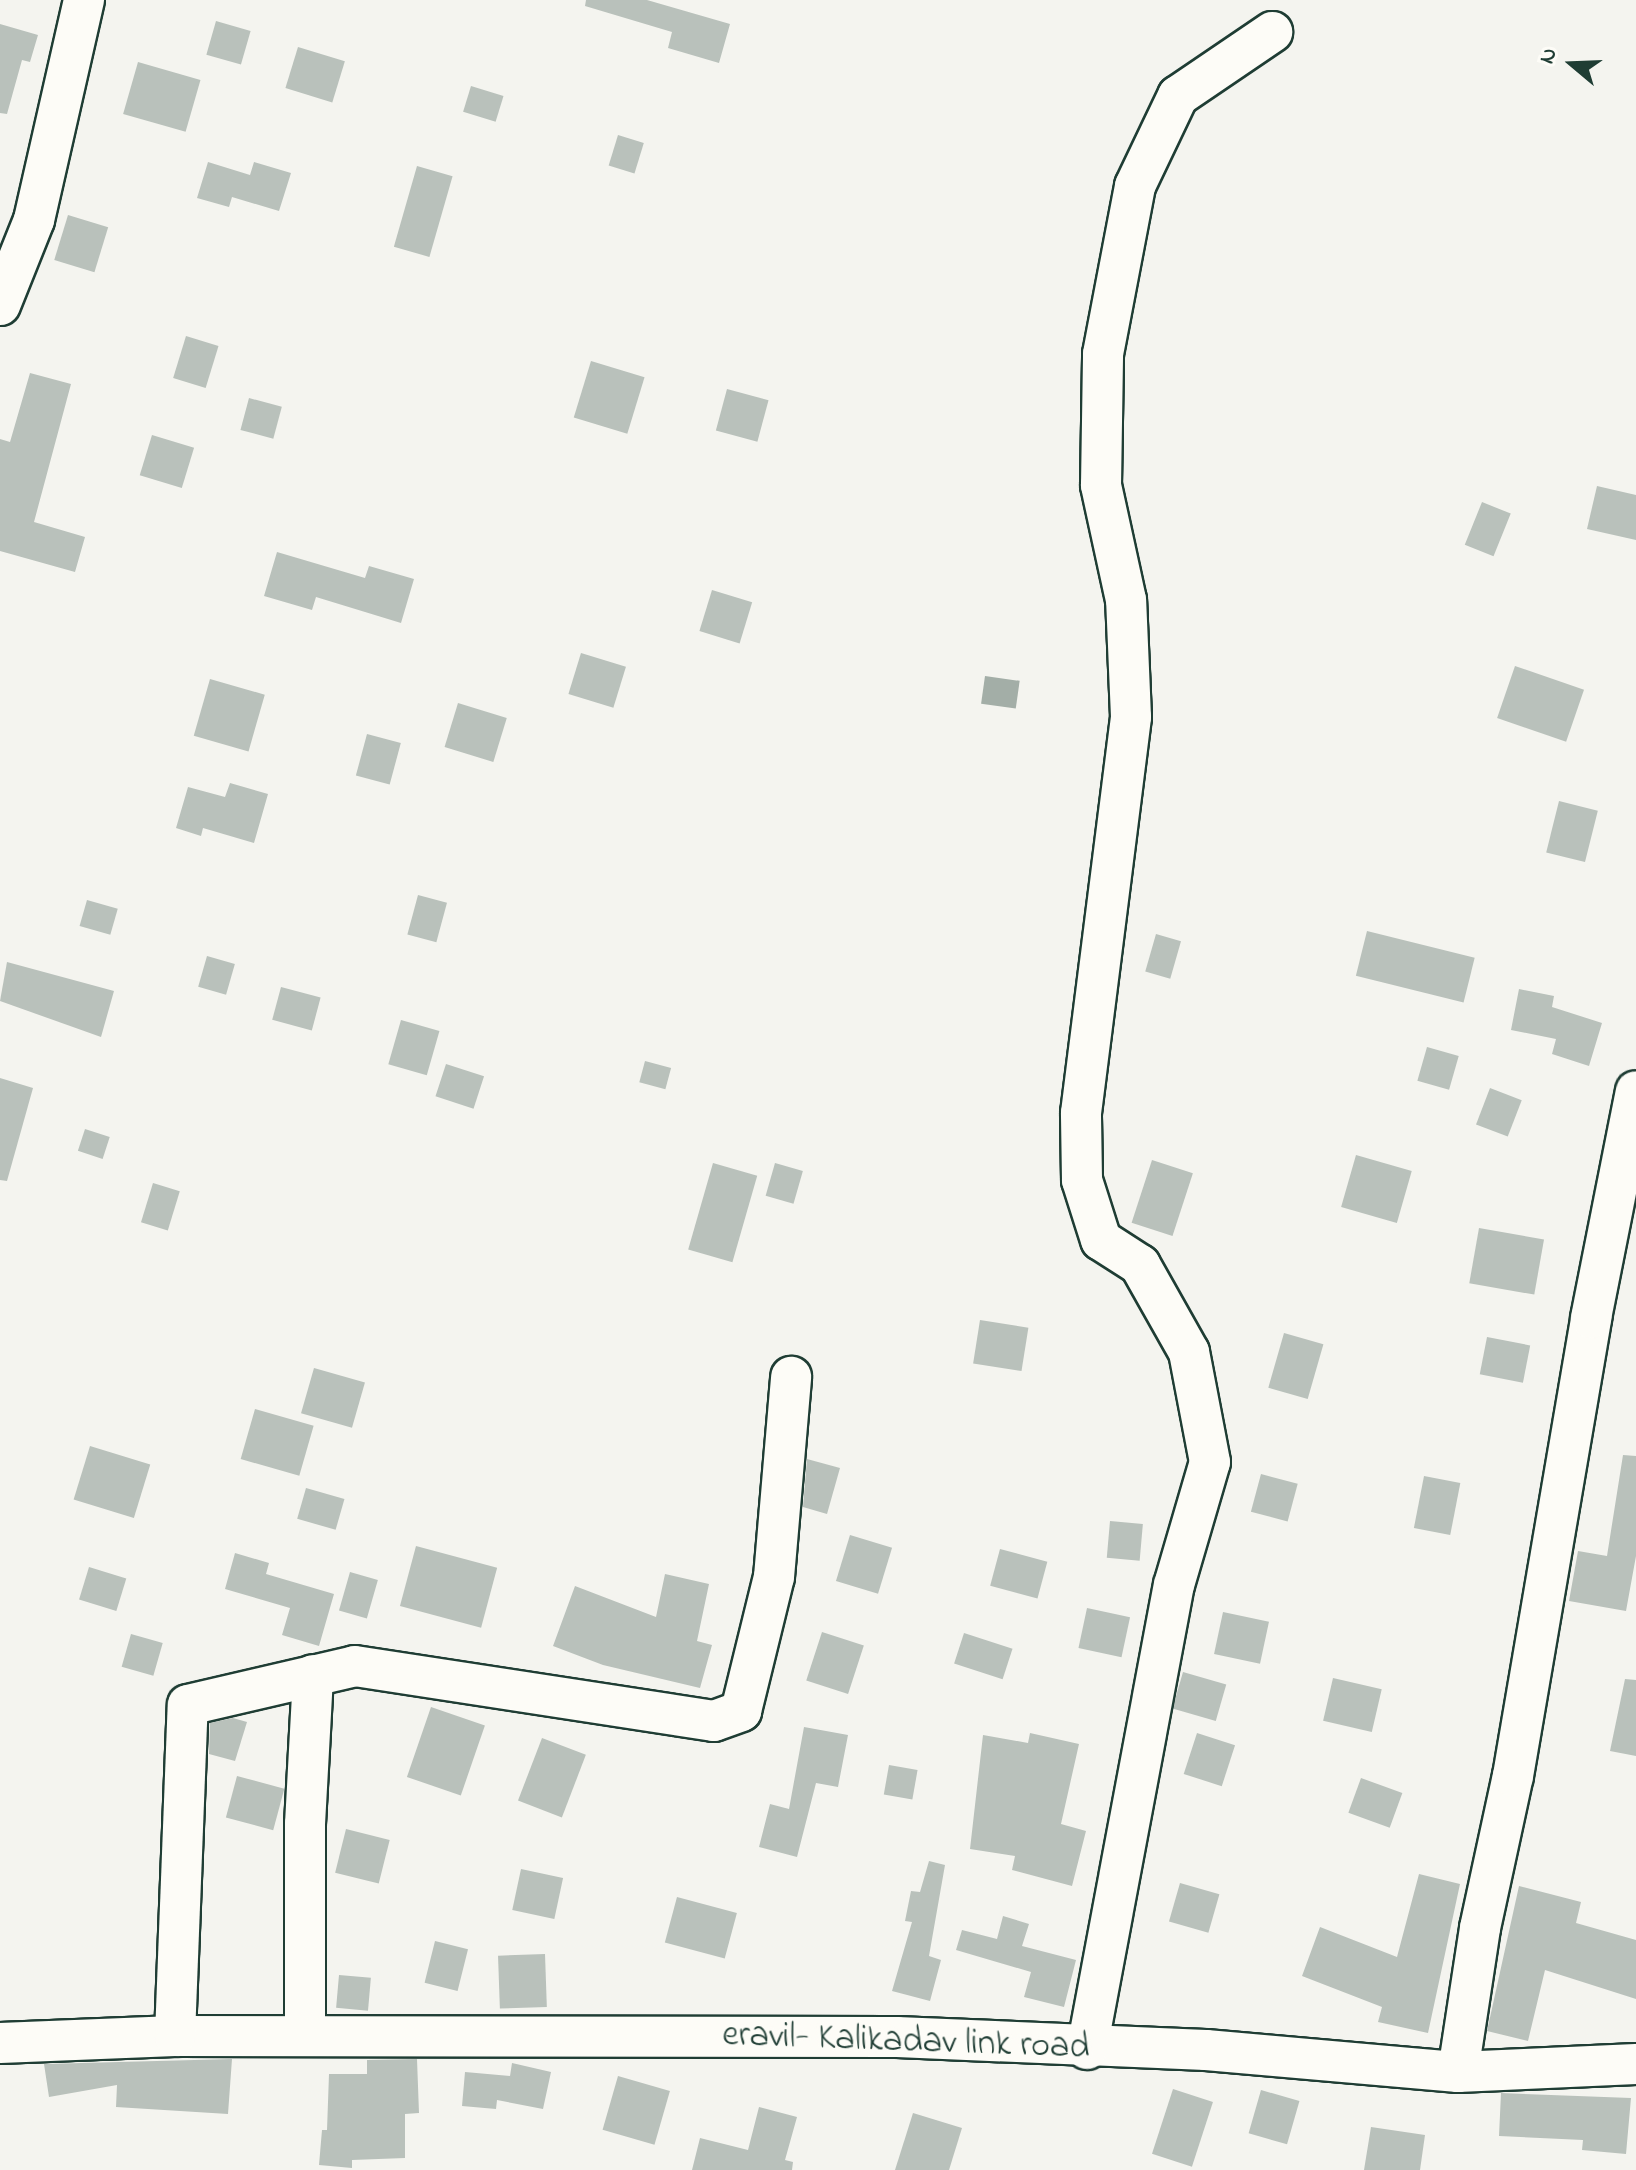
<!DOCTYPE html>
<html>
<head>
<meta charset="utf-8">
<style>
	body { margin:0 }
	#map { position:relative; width:1636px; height:2170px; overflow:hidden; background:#f4f4ef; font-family:"Indie Flower",sans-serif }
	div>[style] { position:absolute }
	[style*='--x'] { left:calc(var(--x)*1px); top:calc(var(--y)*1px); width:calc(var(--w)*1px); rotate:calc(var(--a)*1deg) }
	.water>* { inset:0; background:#a3aea7; transform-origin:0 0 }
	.building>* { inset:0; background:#b9c1bb; transform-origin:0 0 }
	.roads { filter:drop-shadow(2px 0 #1f3d34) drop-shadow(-2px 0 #1f3d34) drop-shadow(0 2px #1f3d34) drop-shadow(0 -2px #1f3d34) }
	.minor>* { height:40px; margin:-20px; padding:0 20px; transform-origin:20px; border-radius:20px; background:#fdfcf7 }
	span { translate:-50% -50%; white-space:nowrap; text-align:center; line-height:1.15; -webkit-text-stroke:7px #fdfcf7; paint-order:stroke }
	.street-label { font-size:36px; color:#1f3d34 }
	.north { position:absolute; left:1532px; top:24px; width:80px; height:80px; -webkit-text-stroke:6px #fdfcf7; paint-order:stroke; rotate:289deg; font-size:22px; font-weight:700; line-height:32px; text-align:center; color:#1f3d34 }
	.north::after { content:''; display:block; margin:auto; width:28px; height:36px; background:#1f3d34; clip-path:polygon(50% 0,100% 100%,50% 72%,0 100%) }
</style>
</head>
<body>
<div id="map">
	<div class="water">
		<i style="left:985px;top:676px;width:35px;height:28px;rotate:8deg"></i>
	</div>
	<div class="building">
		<i style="clip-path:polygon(586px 0,647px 0,730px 24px,719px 63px,668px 48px,672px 32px,585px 6px)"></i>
		<i style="left:216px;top:21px;width:36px;height:35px;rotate:16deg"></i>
		<i style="clip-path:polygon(0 24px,38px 35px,30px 62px,22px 60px,7px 114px,0 113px)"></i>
		<i style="left:298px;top:47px;width:49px;height:43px;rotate:17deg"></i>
		<i style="left:138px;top:62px;width:65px;height:54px;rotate:16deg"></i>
		<i style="left:471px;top:86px;width:34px;height:27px;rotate:17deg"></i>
		<i style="left:618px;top:135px;width:27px;height:32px;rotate:17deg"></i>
		<i style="clip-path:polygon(208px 162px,250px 175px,254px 162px,291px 173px,279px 211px,232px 197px,229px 207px,197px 198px)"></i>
		<i style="left:417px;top:166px;width:37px;height:84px;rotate:16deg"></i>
		<i style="left:68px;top:215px;width:42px;height:47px;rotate:17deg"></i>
		<i style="left:186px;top:336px;width:34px;height:44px;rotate:17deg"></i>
		<i style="left:591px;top:361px;width:56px;height:59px;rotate:17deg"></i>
		<i style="clip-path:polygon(30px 373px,71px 384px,34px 522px,85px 537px,75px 572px,0 551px,0 439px,10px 442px)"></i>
		<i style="left:727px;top:389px;width:43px;height:43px;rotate:15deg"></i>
		<i style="left:249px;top:398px;width:34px;height:33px;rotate:15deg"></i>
		<i style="left:152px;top:435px;width:44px;height:42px;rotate:17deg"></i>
		<i style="clip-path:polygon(1597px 486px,1636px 495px,1636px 540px,1587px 529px)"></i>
		<i style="left:1482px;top:502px;width:31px;height:46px;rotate:22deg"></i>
		<i style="clip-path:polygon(277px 552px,365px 578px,369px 566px,414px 579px,401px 623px,316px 597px,312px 610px,264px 596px)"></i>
		<i style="left:712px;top:590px;width:42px;height:43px;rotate:17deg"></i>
		<i style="left:581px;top:653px;width:47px;height:43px;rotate:17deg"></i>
		<i style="left:1515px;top:666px;width:73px;height:55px;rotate:19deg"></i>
		<i style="left:210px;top:679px;width:57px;height:59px;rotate:16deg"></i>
		<i style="left:458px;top:703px;width:51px;height:46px;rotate:17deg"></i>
		<i style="left:367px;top:734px;width:35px;height:43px;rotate:15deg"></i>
		<i style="clip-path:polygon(230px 783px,268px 794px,254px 843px,203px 828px,201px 836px,176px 828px,188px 787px,225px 797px)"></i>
		<i style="left:1559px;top:801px;width:40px;height:53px;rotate:14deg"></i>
		<i style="left:418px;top:895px;width:30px;height:41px;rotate:15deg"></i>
		<i style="left:87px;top:900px;width:32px;height:27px;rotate:16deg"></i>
		<i style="left:1367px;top:931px;width:111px;height:46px;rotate:14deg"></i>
		<i style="left:1156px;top:934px;width:26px;height:39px;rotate:16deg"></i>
		<i style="left:207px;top:956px;width:29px;height:32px;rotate:16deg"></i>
		<i style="clip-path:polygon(7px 962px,114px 991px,101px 1037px,0 1001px)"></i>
		<i style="left:281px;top:987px;width:41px;height:34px;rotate:15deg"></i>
		<i style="clip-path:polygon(1519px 989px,1554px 996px,1552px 1007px,1602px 1023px,1589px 1066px,1552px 1054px,1556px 1039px,1511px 1030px)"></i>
		<i style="left:401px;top:1020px;width:40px;height:46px;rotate:16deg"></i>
		<i style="left:1427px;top:1047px;width:33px;height:35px;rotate:16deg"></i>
		<i style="left:645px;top:1061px;width:27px;height:22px;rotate:15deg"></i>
		<i style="left:446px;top:1064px;width:40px;height:34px;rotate:18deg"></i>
		<i style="clip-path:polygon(0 1078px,33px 1088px,7px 1181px,0 1180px)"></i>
		<i style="left:1490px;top:1088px;width:34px;height:39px;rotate:21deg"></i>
		<i style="left:85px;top:1129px;width:26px;height:23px;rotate:18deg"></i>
		<i style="left:1356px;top:1155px;width:58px;height:54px;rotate:16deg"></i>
		<i style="left:1152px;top:1160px;width:43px;height:66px;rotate:18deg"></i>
		<i style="left:713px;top:1163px;width:46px;height:90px;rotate:16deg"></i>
		<i style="left:775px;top:1163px;width:29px;height:34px;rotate:16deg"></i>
		<i style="left:153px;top:1183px;width:28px;height:41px;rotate:17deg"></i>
		<i style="left:1479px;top:1228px;width:66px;height:56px;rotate:10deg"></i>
		<i style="left:980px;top:1320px;width:49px;height:44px;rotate:9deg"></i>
		<i style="left:1284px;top:1333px;width:41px;height:57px;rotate:16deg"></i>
		<i style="left:1487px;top:1337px;width:44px;height:38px;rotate:11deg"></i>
		<i style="left:314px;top:1368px;width:53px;height:47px;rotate:16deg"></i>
		<i style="left:255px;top:1409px;width:61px;height:52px;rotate:16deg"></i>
		<i style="left:90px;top:1446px;width:63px;height:56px;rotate:17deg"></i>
		<i style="clip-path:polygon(1623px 1455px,1636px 1456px,1636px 1556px,1626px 1611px,1569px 1601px,1578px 1551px,1607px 1556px)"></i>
		<i style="clip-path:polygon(807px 1459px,840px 1468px,827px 1514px,803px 1507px)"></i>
		<i style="left:1261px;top:1474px;width:38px;height:39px;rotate:15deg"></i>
		<i style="left:1424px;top:1476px;width:37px;height:53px;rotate:11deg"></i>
		<i style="left:306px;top:1488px;width:40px;height:32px;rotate:16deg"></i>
		<i style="left:1110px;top:1521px;width:33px;height:37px;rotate:5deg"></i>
		<i style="left:850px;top:1535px;width:44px;height:48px;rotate:17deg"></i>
		<i style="left:416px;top:1546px;width:84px;height:62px;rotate:15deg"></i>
		<i style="left:1000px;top:1549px;width:49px;height:38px;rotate:15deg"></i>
		<i style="clip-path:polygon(235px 1553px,269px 1563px,266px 1574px,334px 1594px,319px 1646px,282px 1635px,290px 1608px,225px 1589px)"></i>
		<i style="left:89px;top:1567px;width:39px;height:34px;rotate:17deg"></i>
		<i style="left:350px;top:1572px;width:29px;height:40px;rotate:16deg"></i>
		<i style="clip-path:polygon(665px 1574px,709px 1584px,697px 1641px,712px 1645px,700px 1688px,603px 1665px,553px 1646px,575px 1586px,656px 1617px)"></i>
		<i style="left:1087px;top:1608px;width:44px;height:41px;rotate:12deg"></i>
		<i style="left:1223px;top:1612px;width:47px;height:43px;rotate:12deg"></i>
		<i style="left:822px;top:1632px;width:44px;height:51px;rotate:18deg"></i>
		<i style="left:964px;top:1633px;width:51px;height:32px;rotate:18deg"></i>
		<i style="left:131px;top:1634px;width:33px;height:34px;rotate:16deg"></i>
		<i style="left:1183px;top:1672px;width:45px;height:38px;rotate:16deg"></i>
		<i style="left:1333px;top:1678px;width:50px;height:44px;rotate:13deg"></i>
		<i style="clip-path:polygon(1625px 1679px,1636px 1680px,1636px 1756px,1610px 1751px)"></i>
		<i style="left:431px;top:1707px;width:57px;height:74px;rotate:19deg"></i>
		<i style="clip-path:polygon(233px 1718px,247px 1722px,235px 1761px,209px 1754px,210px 1723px)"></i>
		<i style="clip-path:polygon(804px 1727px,848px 1735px,838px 1787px,816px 1783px,797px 1857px,759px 1847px,770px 1804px,789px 1809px)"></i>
		<i style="clip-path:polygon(1030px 1733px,1079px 1744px,1061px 1824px,1086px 1831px,1072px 1886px,1012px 1870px,1015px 1856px,970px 1849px,983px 1735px,1028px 1743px)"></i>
		<i style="left:1197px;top:1733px;width:40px;height:43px;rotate:18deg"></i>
		<i style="left:542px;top:1738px;width:47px;height:67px;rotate:21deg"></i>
		<i style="left:889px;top:1765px;width:29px;height:30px;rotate:10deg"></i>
		<i style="left:237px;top:1776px;width:49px;height:43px;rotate:15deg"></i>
		<i style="left:1361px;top:1778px;width:44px;height:37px;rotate:20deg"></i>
		<i style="left:346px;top:1829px;width:45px;height:45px;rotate:14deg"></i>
		<i style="clip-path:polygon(929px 1861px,945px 1865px,929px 1956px,941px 1960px,930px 2001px,892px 1991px,912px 1922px,905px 1921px,911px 1891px,920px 1892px)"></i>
		<i style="left:521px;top:1869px;width:43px;height:42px;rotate:12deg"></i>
		<i style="clip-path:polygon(1419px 1874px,1460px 1884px,1428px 2033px,1378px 2022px,1382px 2007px,1302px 1976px,1320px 1927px,1397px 1957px)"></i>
		<i style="left:1180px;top:1883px;width:41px;height:40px;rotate:16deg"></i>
		<i style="clip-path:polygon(1519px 1886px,1581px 1902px,1576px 1923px,1636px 1940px,1636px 1999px,1545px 1970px,1528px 2041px,1487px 2031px)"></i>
		<i style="left:677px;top:1897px;width:62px;height:47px;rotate:15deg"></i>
		<i style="clip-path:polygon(1003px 1916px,1029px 1924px,1022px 1946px,1076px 1960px,1064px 2007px,1024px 1997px,1031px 1972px,956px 1950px,962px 1930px,997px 1939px)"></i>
		<i style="left:435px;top:1941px;width:34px;height:43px;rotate:14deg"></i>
		<i style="left:545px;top:1954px;width:53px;height:47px;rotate:88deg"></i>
		<i style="left:339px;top:1975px;width:32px;height:33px;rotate:5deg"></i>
		<i style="clip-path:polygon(232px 2059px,228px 2114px,116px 2107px,117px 2085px,49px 2097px,44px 2064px)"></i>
		<i style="clip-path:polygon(417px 2059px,419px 2113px,405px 2114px,405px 2158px,352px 2160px,352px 2168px,319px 2165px,322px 2130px,327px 2130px,329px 2074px,367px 2074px,367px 2060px)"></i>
		<i style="clip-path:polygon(512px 2063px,551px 2072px,543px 2109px,497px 2100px,496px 2109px,462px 2106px,465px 2072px,510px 2076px)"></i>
		<i style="left:618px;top:2076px;width:54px;height:56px;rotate:16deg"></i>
		<i style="left:1173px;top:2089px;width:42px;height:68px;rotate:18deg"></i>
		<i style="left:1261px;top:2090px;width:40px;height:45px;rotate:16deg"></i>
		<i style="clip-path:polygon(1501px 2093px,1631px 2098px,1626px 2154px,1582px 2150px,1583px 2140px,1499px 2136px)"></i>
		<i style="clip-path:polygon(759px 2107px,797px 2117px,785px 2160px,793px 2162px,792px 2170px,692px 2170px,700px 2138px,748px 2150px)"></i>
		<i style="clip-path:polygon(913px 2113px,962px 2128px,949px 2170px,895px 2170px)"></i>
		<i style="clip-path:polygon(1371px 2127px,1425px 2135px,1420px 2170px,1364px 2170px)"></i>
	</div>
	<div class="roads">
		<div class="minor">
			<i style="--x:0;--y:305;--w:92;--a:-68.2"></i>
			<i style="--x:34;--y:220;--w:226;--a:-77.2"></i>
			<i style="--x:305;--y:2034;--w:210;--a:-90"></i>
			<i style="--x:305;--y:1824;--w:149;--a:-86.9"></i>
			<i style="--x:175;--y:2036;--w:722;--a:0.08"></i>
			<i style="--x:897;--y:2037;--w:309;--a:2.4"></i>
			<i style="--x:1206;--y:2050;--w:253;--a:5"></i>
			<i style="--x:1458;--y:2072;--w:178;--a:-2.6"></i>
			<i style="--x:0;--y:2043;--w:175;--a:-2.3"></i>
			<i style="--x:175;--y:2036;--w:331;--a:-87.8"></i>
			<i style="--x:188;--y:1705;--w:171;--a:-13.1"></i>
			<i style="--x:355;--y:1666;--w:363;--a:8.7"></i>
			<i style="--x:714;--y:1721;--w:29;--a:-20"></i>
			<i style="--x:741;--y:1711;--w:138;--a:-76.2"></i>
			<i style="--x:774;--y:1577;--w:201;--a:-85.1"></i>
			<i style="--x:1087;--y:2049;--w:472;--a:-79.4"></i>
			<i style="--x:1174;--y:1585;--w:128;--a:-73.7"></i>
			<i style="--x:1210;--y:1462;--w:112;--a:-100.8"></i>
			<i style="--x:1189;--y:1352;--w:100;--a:-119.4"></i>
			<i style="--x:1140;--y:1265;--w:46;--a:-147.3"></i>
			<i style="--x:1101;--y:1240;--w:63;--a:-107.6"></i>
			<i style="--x:1082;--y:1180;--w:67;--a:-90.9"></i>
			<i style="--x:1081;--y:1113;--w:399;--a:-82.8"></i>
			<i style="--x:1131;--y:717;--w:117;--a:-92.4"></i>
			<i style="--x:1126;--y:600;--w:118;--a:-102.3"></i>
			<i style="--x:1101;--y:485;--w:131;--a:-89.1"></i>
			<i style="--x:1103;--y:354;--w:171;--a:-79.2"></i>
			<i style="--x:1135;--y:186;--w:100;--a:-64.5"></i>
			<i style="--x:1178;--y:96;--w:114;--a:-34.2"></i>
			<i style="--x:1458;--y:2072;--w:146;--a:-81.3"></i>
			<i style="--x:1480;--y:1928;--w:156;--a:-77.8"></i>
			<i style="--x:1513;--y:1776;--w:465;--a:-80.3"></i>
			<i style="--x:1591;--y:1318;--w:231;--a:-78.8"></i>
		</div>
	</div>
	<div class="street-label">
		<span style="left:906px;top:2042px;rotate:2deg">eravil- Kalikadav link road</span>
	</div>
	<div class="north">N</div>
</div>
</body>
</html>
